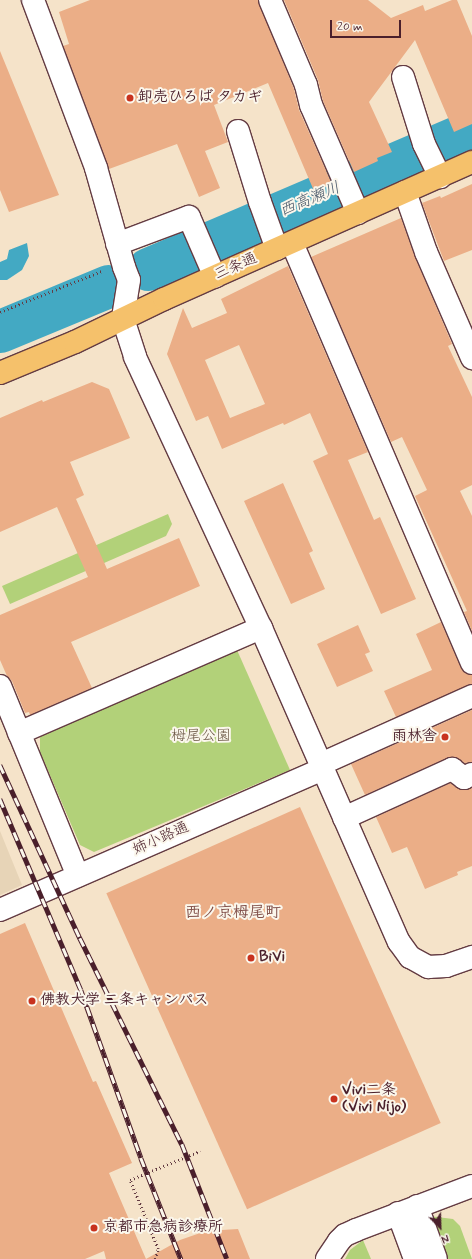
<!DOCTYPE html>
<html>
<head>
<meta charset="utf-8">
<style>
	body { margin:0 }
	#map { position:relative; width:472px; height:1259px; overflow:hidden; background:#f5e3c9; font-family:Mynerve,"Klee One",sans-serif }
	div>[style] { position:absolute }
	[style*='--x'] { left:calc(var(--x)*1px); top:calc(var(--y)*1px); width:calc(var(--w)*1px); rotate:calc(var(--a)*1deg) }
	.built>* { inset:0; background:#e7d4b7 }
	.green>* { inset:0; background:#b2d179 }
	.water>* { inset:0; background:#43a9c3 }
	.river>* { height:43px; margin:-21.5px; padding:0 21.5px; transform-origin:21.5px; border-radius:21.5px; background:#43a9c3 }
	.building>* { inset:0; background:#ebae87; transform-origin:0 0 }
	.path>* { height:2.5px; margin-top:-1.25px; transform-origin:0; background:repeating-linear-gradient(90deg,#643c43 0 1px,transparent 0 4px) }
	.roads { filter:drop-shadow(1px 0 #643c43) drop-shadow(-1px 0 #643c43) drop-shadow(0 1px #643c43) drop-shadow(0 -1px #643c43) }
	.minor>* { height:22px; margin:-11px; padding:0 11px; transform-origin:11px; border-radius:11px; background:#fff }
	.major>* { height:22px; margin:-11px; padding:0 11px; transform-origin:11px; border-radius:11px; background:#f5c16b }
	.rail>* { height:4.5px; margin-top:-2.25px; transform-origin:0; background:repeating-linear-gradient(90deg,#fbf7ec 0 9px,#4a1f2b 0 18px); box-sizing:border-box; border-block:1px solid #4a1f2b }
	.dots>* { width:11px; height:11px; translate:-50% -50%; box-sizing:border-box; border:2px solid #fbf7ec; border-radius:50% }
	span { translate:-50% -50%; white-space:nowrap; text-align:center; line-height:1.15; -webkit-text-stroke:4px #fbf7ec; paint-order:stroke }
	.poi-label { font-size:15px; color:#4a1f2b; font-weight:700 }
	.left { translate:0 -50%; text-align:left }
	.right { translate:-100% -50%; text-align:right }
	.street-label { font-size:15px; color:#4a1f2b }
	.park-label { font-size:15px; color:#695442 }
	.water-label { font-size:16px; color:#475668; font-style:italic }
	.neighbourhood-label { font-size:16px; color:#82514b; font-weight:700 }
	.north { position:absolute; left:420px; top:1207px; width:40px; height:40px; -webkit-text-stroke:3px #fbf7ec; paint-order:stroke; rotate:157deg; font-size:11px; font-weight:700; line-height:16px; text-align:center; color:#4a1f2b }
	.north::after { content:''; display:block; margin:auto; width:14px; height:18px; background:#4a1f2b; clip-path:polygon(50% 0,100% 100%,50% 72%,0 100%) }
	.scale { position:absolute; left:330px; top:20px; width:71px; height:18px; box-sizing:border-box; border:2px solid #4a1f2b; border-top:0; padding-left:5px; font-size:12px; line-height:14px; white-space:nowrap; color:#4a1f2b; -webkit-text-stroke:3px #fbf7ec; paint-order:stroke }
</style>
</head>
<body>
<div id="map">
	<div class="built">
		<i style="clip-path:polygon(0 831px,22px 885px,0 895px)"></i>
	</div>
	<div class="green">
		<i style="clip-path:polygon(168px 514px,172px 524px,166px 536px,10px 604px,2px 586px)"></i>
		<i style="clip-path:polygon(237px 650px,290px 770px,94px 852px,80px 845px,40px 752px,40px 737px)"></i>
		<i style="clip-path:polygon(429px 1216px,453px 1219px,460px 1226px,472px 1259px,445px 1259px)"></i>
		<i style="clip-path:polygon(363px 1240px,371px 1259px,345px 1259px,350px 1250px)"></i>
	</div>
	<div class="water">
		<i style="clip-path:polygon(27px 243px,29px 256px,22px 270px,7px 280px,0 280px,0 262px,7px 259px,9px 250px)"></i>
	</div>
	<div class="river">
		<i style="--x:148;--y:269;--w:352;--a:-23.1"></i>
		<i style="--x:0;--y:331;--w:117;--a:-22.6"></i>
	</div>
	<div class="building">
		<i style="clip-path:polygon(90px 0,258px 0,294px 89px,299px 110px,332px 184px,314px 191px,268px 83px,214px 105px,228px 142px,205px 151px,220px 188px,199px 197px,177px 144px,109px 169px,63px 46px,69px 44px,59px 12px)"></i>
		<i style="clip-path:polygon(284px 0,368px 0,391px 18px,423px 5px,425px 11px,452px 0,457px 0,472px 36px,472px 124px,454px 132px,415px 40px,369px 102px,392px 152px,377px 158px,378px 161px,354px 172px,323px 101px,318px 80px)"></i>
		<i style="clip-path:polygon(0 51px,59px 195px,9px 212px,0 190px)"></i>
		<i style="clip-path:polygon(472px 184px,472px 250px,444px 261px,422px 203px,440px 196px,441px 198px)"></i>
		<i style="clip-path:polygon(401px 218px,415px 257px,452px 344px,448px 346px,472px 397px,472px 485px,460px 491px,472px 516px,472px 631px,464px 612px,467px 611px,415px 496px,427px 490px,402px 437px,391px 442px,311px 257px)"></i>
		<i style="clip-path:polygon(evenodd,288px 266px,368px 452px,348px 460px,374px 520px,380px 517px,416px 599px,381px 614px,313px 461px,328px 454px,310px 413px,284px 425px,283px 423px,222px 449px,208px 416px,196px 421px,167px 354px,183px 308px,192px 328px,227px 313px,221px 299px,288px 266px,239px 345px,265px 404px,230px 418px,205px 360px,239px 345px)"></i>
		<i style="clip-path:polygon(92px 382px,109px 389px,130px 438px,70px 462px,84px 495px,76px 499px,107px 569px,179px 538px,200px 586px,71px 642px,92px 688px,30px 715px,29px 712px,25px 713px,12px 681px,7px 676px,0 660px,0 615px,88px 577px,57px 507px,0 532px,0 418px,42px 400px,43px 402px)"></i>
		<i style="clip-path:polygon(283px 483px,313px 551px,309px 553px,325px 589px,291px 604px,244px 501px)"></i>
		<i style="clip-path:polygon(441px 622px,461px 668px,465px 673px,472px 675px,472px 684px,396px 717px,384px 691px,432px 670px,416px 634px)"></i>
		<i style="clip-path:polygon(358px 625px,370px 652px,365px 654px,373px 671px,337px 687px,317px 644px)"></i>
		<i style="clip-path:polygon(472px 710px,472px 762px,465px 763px,454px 757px,447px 758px,365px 795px,351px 764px)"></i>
		<i style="clip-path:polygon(450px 783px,462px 790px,472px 788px,472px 866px,457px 872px,458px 875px,425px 889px,407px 847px,392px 853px,376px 817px)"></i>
		<i style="left:300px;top:807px;width:346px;height:212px;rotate:66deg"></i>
		<i style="clip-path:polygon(25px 923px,93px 1082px,96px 1081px,132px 1163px,109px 1173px,146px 1259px,180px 1240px,206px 1231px,238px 1229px,250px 1259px,106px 1259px,104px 1251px,85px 1259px,0 1259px,0 934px)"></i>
	</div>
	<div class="path">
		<i style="--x:0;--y:312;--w:110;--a:-21.9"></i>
		<i style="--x:155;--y:1259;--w:10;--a:-73"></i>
		<i style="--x:158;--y:1249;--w:74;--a:-112.1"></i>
		<i style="--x:130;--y:1180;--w:76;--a:-22.5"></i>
	</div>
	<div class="roads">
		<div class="minor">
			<i style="--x:33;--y:0;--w:179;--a:69.4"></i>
			<i style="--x:96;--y:168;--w:103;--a:74.2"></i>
			<i style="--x:124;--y:267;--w:14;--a:69"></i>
			<i style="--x:129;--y:280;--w:39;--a:99"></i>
			<i style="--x:123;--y:319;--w:40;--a:72"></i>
			<i style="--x:135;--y:357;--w:299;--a:65.1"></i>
			<i style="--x:261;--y:628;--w:343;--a:66.3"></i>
			<i style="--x:399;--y:942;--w:19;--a:54"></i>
			<i style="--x:410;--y:957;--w:21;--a:29"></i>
			<i style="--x:428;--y:967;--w:18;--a:-3"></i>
			<i style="--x:446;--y:966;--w:28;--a:-19"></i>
			<i style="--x:270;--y:0;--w:92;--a:67"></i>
			<i style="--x:306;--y:85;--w:21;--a:76"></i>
			<i style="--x:311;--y:105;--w:118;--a:66.5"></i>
			<i style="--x:403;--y:77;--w:70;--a:72.6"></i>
			<i style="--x:424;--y:144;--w:37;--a:64"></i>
			<i style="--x:238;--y:131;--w:74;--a:72.8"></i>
			<i style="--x:260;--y:202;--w:50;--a:70.1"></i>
			<i style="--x:405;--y:192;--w:64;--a:70.7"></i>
			<i style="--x:426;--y:252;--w:116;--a:66.5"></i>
			<i style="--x:292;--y:243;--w:457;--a:66.8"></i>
			<i style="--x:117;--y:244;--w:77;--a:-20.6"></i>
			<i style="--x:189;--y:217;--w:65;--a:66.6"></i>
			<i style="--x:0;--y:686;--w:205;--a:67.7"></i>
			<i style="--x:19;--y:733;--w:264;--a:-23.5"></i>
			<i style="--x:321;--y:764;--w:166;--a:-24.2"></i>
			<i style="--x:344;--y:818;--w:119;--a:-24.4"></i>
			<i style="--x:452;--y:769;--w:15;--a:37"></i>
			<i style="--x:464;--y:778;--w:9;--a:-27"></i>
			<i style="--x:0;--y:910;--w:352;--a:-23.6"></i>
			<i style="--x:417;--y:1206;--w:56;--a:70.3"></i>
			<i style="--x:398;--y:1213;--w:49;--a:69.7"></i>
			<i style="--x:327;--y:1259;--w:22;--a:-56"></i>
			<i style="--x:339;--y:1241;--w:8;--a:-45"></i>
			<i style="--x:345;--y:1235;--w:12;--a:-24"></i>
			<i style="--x:356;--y:1230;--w:124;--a:-20.8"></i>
		</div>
		<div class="major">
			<i style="--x:0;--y:373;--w:81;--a:-22.5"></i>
			<i style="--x:75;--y:342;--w:99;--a:-25.8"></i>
			<i style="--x:164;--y:299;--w:337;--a:-24"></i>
		</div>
	</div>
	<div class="rail">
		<i style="--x:0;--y:765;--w:191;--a:65.2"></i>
		<i style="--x:80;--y:938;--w:230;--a:63.7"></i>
		<i style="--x:182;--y:1144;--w:123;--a:68.6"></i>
		<i style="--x:0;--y:799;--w:207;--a:67"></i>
		<i style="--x:81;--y:990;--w:178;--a:70.3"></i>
		<i style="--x:141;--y:1158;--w:109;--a:68.4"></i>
	</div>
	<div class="dots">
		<i style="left:130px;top:98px;background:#c8321e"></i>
		<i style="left:445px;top:737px;background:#c8321e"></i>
		<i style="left:251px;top:958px;background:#c8321e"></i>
		<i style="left:32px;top:1001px;background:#c8321e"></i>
		<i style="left:334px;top:1099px;background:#c8321e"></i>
		<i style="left:94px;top:1228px;background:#c8321e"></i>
	</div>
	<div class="poi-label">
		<span class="left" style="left:138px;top:98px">卸売ひろば タカギ</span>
		<span class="right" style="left:437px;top:737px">雨林舎</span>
		<span class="left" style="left:259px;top:958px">BiVi</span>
		<span class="left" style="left:40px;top:1001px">佛教大学 二条キャンパス</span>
		<span class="left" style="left:342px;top:1099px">Vivi二条<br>(Vivi Nijo)</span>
		<span class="left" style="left:103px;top:1228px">京都市急病診療所</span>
	</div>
	<div class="street-label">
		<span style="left:236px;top:267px;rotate:-24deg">三条通</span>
		<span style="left:161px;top:839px;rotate:-24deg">姉小路通</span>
	</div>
	<div class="park-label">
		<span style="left:201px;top:737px">栂尾公園</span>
	</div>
	<div class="water-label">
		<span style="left:310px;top:200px;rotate:-23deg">西高瀬川</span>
	</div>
	<div class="neighbourhood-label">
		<span style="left:233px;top:913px">西ノ京栂尾町</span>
	</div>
	<div class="north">N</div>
	<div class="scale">20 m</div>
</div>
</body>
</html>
